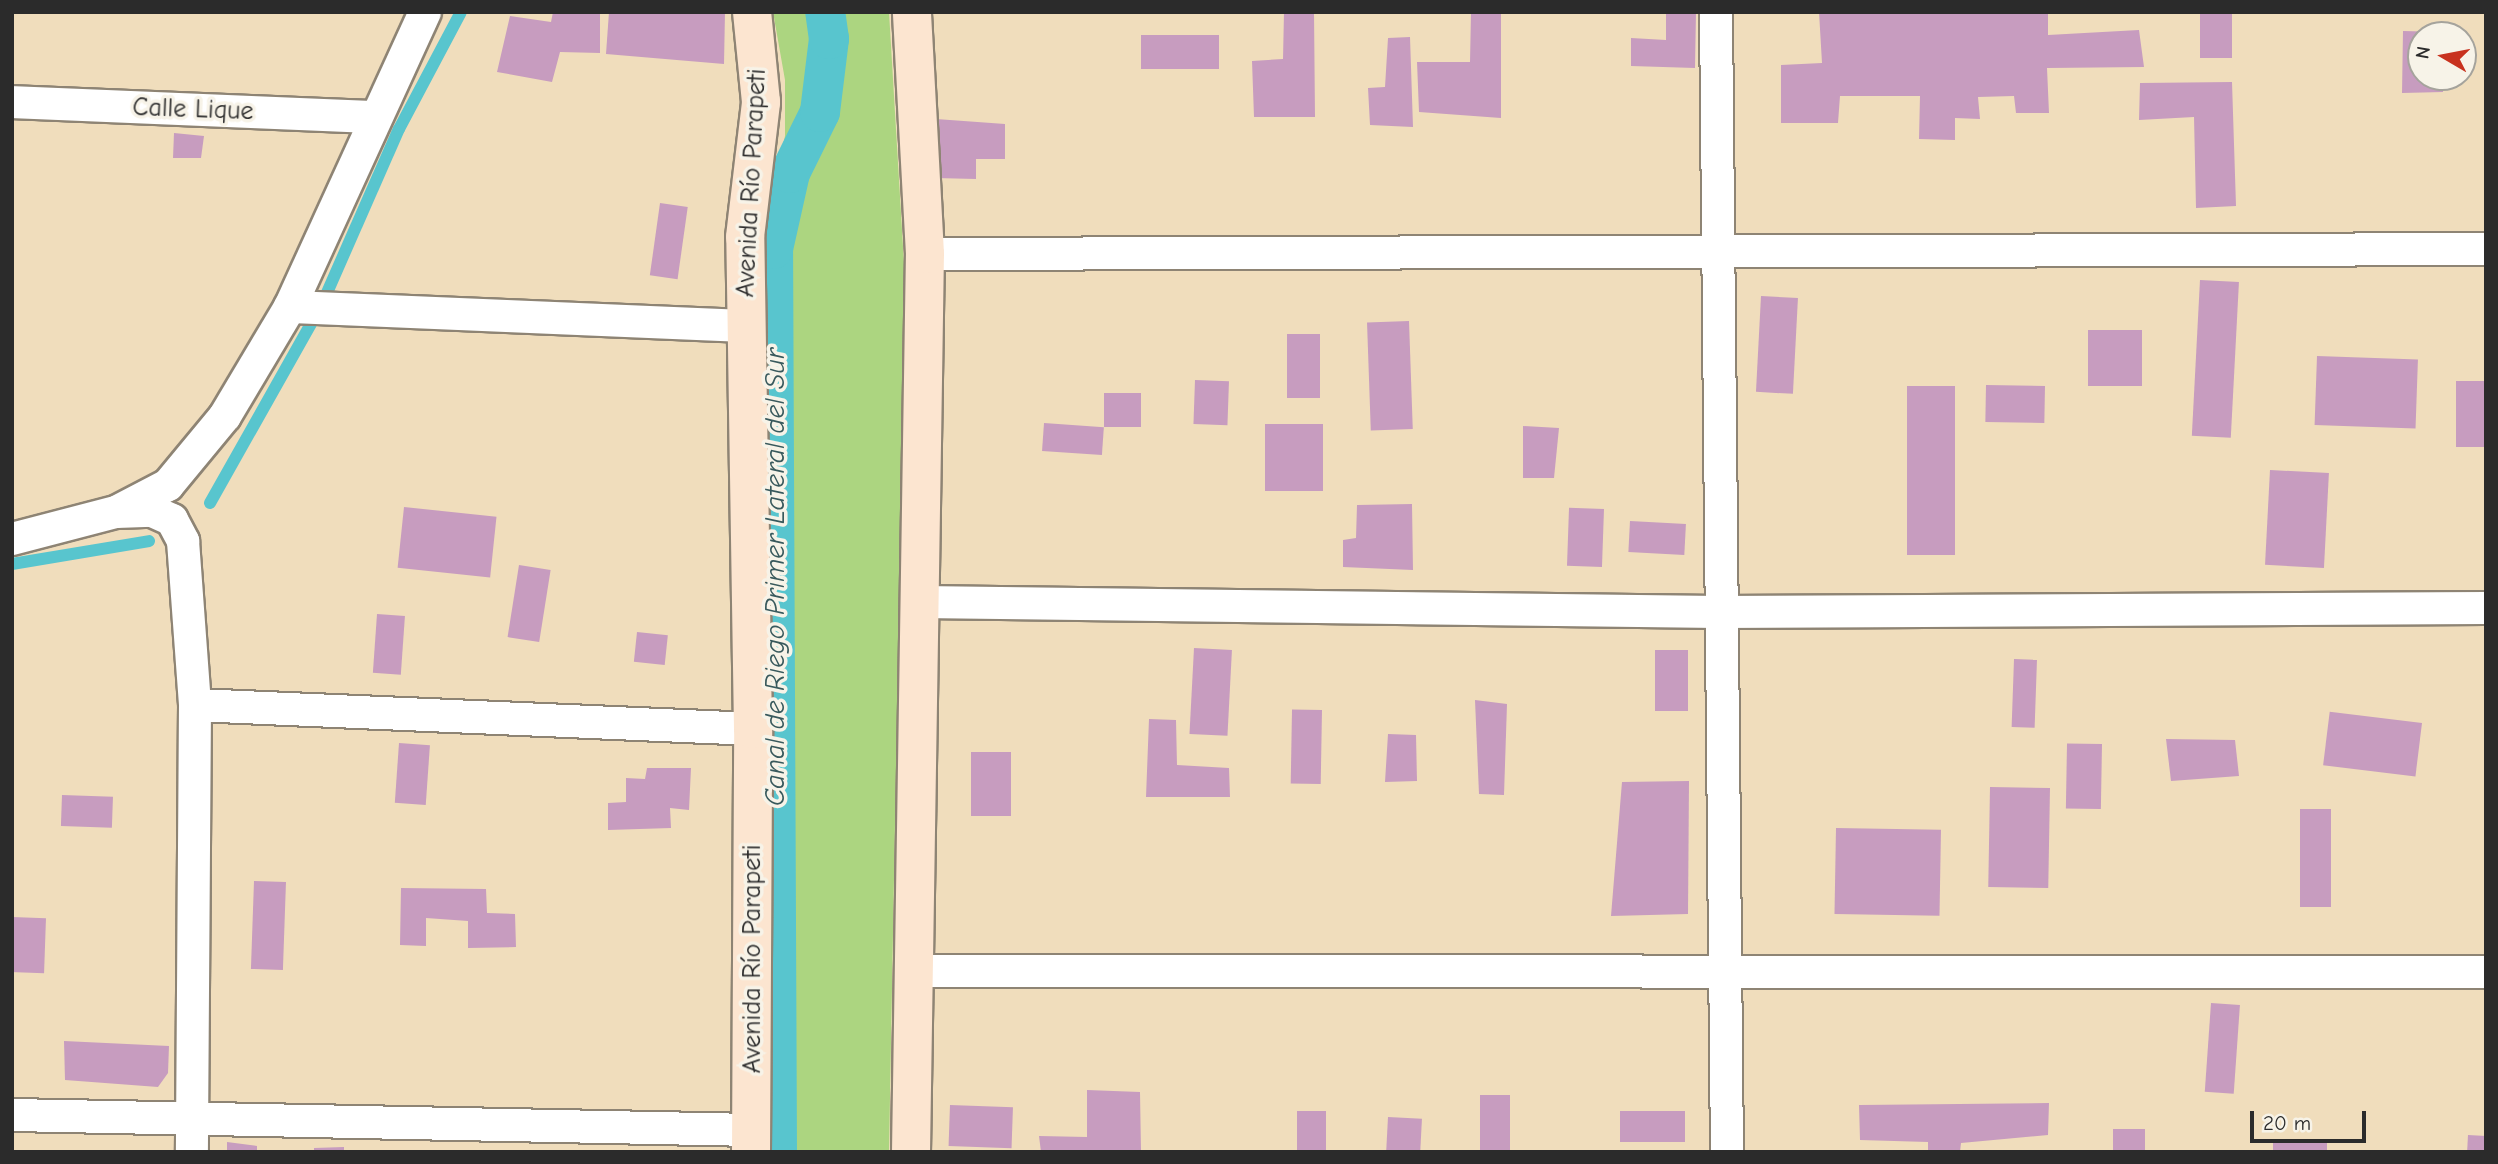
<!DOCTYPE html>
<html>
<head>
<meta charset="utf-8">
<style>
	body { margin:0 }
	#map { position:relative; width:2498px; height:1164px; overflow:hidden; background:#f0ddbc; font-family:"Comic Neue",sans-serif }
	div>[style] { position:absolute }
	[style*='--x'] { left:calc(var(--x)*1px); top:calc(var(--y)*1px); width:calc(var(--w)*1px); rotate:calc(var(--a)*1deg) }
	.green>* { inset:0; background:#acd580 }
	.stream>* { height:12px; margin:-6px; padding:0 6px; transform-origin:6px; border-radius:6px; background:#58c5ce }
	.canal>* { height:40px; margin:-20px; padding:0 20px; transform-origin:20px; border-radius:20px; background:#58c5ce }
	.building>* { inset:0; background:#c79cbf; transform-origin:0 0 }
	.roads { filter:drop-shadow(2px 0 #8e8474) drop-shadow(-2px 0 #8e8474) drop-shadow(0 2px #8e8474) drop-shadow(0 -2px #8e8474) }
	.street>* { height:32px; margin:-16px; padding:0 16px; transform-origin:16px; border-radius:16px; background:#fff }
	.secondary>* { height:38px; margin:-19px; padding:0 19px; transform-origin:19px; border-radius:19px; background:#fce5d0 }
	span { translate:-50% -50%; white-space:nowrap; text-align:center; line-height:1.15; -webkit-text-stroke:7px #f7f3e8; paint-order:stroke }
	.street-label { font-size:26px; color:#2b2b2b }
	.water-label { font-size:28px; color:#38595c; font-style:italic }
	.frame { position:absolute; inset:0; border:14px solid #2b2b2b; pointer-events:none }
	.north { position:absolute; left:2407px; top:21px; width:70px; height:70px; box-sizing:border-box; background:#f7f3e8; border:2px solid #a5a39c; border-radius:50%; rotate:280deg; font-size:19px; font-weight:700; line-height:28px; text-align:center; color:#2b2b2b }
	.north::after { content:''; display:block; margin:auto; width:24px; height:32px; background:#c8321e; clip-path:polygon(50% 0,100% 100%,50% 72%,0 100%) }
	.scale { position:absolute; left:2250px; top:1111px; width:116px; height:32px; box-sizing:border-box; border:4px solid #2b2b2b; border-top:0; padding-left:9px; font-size:21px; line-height:24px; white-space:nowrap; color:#2b2b2b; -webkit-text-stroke:5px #f7f3e8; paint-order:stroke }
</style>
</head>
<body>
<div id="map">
	<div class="green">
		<i style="clip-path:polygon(773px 12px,889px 12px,905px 280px,889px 1152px,767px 1152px,760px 254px,785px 136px,785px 80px)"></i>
	</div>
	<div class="stream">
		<i style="--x:326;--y:295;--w:181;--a:-66.3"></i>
		<i style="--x:399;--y:129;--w:132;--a:-62.1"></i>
		<i style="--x:210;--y:503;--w:208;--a:-60.6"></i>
		<i style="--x:12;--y:564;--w:139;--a:-9.5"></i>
	</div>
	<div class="canal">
		<i style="--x:777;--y:1152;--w:903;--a:-90.25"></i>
		<i style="--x:773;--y:249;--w:78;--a:-77.4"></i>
		<i style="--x:790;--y:173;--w:68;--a:-63.8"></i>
		<i style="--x:820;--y:112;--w:74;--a:-83"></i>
		<i style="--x:829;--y:39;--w:27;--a:-98"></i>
	</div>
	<div class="building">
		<i style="clip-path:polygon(553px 12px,600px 12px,600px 53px,560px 52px,552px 82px,497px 72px,510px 16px,551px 22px)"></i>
		<i style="clip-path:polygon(609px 12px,725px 12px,724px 64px,606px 54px)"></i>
		<i style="clip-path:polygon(1284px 12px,1314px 12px,1315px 117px,1254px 117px,1252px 61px,1283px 59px)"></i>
		<i style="clip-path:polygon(1471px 12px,1501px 12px,1501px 118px,1419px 112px,1417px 62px,1470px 62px)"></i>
		<i style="clip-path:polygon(1666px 12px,1696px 12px,1695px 68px,1631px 66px,1631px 38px,1666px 40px)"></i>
		<i style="clip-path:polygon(1819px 12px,2048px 12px,2048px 35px,2139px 30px,2144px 67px,2047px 68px,2049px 113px,2016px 113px,2014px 96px,1978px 97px,1980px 119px,1955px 118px,1955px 140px,1919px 139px,1920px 96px,1840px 96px,1838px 123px,1781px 123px,1781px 65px,1822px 63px)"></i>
		<i style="left:2200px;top:12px;width:32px;height:46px"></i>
		<i style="clip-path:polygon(2403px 31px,2444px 32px,2421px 35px,2421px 77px,2443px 77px,2443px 92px,2402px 93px)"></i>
		<i style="left:1219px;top:35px;width:34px;height:78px;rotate:90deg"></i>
		<i style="clip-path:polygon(1410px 37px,1413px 127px,1370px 125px,1368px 88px,1385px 87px,1388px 38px)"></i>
		<i style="clip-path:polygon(2232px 82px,2236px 206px,2196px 208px,2194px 117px,2139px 120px,2140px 83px)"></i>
		<i style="clip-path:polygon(936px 119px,1005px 124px,1005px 159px,976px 159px,976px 179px,935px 178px)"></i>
		<i style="clip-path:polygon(174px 133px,204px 136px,201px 158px,173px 158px)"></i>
		<i style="left:660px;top:203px;width:28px;height:73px;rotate:8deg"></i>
		<i style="left:2200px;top:280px;width:39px;height:156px;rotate:3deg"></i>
		<i style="left:1761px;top:296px;width:37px;height:96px;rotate:3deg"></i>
		<i style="left:1409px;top:321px;width:108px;height:42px;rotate:88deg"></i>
		<i style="left:2088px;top:330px;width:54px;height:56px"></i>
		<i style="left:1287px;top:334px;width:33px;height:64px"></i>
		<i style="left:2317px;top:356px;width:101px;height:69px;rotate:2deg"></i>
		<i style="left:1195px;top:380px;width:34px;height:44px;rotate:2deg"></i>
		<i style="left:2486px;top:381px;width:66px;height:30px;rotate:90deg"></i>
		<i style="left:1986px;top:385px;width:59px;height:37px;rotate:1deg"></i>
		<i style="left:1907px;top:386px;width:48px;height:169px"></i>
		<i style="left:1104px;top:393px;width:37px;height:34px"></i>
		<i style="left:1044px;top:423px;width:60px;height:28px;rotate:4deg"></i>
		<i style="left:1265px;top:424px;width:58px;height:67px"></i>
		<i style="clip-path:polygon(1523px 426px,1559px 428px,1554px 478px,1523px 478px)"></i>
		<i style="left:2270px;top:470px;width:59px;height:95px;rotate:3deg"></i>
		<i style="clip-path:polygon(1412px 504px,1413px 570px,1343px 567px,1343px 540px,1356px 538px,1357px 505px)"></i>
		<i style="left:404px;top:507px;width:93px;height:61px;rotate:6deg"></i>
		<i style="left:1604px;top:509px;width:58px;height:35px;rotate:92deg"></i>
		<i style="left:1630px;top:521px;width:56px;height:31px;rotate:3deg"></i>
		<i style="left:519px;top:565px;width:32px;height:73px;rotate:9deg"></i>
		<i style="left:377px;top:614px;width:28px;height:59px;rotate:4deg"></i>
		<i style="left:637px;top:632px;width:31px;height:30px;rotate:6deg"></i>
		<i style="left:1194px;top:648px;width:38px;height:86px;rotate:3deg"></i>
		<i style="left:1655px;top:650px;width:33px;height:61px"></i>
		<i style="left:2014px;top:659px;width:23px;height:68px;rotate:2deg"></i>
		<i style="clip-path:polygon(1475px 700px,1507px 704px,1504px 795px,1479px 794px)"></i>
		<i style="left:1322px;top:710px;width:74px;height:30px;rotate:91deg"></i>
		<i style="clip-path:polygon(1149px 719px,1176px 720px,1177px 765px,1229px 768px,1230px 797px,1146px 797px)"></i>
		<i style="left:2422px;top:723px;width:54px;height:93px;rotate:97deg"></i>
		<i style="clip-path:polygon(1388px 734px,1416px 735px,1417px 781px,1385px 782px)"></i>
		<i style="clip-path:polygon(2166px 739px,2235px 740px,2239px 776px,2171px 781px)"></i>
		<i style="left:399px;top:743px;width:31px;height:60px;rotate:4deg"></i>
		<i style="left:2102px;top:744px;width:65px;height:35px;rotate:91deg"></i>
		<i style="left:971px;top:752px;width:40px;height:64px"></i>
		<i style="clip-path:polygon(647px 768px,691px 768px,689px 810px,670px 808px,671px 828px,608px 830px,608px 803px,626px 802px,626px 778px,645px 779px)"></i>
		<i style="clip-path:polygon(1689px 781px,1688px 914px,1611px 916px,1622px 782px)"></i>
		<i style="left:1990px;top:787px;width:60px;height:100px;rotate:1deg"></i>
		<i style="left:62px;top:795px;width:51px;height:31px;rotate:2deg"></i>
		<i style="left:2300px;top:809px;width:31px;height:98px"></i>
		<i style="left:1836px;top:828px;width:105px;height:86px;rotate:1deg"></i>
		<i style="left:254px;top:881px;width:32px;height:88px;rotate:2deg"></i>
		<i style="clip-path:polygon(401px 888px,486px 889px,487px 913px,515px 914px,516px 947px,468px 948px,468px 921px,426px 918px,426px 946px,400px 945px)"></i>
		<i style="left:12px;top:917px;width:34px;height:55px;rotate:2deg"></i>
		<i style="left:2211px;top:1003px;width:29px;height:89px;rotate:4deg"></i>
		<i style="clip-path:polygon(64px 1041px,169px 1046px,168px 1073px,158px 1087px,65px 1080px)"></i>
		<i style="clip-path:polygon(1087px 1090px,1140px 1092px,1141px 1152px,1041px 1152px,1039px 1136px,1087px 1137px)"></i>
		<i style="left:1480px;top:1095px;width:30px;height:57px"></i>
		<i style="clip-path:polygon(2049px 1103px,2048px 1135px,1961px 1143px,1960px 1152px,1928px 1152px,1928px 1142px,1860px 1140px,1859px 1105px)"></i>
		<i style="left:950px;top:1105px;width:63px;height:41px;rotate:2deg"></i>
		<i style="left:1297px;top:1111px;width:29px;height:41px"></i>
		<i style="left:1620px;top:1111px;width:65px;height:31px"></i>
		<i style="left:1388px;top:1117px;width:34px;height:35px;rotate:3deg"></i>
		<i style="left:2113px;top:1129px;width:32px;height:23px"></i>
		<i style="left:2468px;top:1135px;width:18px;height:17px;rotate:3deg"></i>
		<i style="left:2327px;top:1141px;width:11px;height:54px;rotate:90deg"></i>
		<i style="clip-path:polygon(227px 1142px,257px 1146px,257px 1152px,227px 1152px)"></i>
		<i style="clip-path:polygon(344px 1147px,344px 1152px,314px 1152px,314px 1148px)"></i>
	</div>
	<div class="roads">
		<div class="street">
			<i style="--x:1716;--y:12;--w:1140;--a:89.45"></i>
			<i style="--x:12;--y:102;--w:362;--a:2.4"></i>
			<i style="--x:925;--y:254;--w:1561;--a:-0.18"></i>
			<i style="--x:290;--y:307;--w:457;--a:2.4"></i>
			<i style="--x:120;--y:510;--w:54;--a:-27.5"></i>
			<i style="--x:168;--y:485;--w:89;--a:-50.4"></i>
			<i style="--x:225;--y:416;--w:127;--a:-59.2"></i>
			<i style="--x:290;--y:307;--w:324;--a:-65.4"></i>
			<i style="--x:12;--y:539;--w:107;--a:-14.6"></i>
			<i style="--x:116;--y:512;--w:36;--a:-2"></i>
			<i style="--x:152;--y:511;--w:22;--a:24"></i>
			<i style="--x:172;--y:520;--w:24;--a:62"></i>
			<i style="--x:183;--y:541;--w:164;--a:85.8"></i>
			<i style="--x:195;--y:705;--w:447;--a:90.4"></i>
			<i style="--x:921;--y:602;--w:798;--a:0.72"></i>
			<i style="--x:1719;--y:612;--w:767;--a:-0.3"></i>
			<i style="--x:195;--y:705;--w:559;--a:2.46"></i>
			<i style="--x:915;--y:971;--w:1571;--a:0.04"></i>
			<i style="--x:12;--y:1115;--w:742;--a:1.16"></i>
		</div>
		<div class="secondary">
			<i style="--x:751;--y:1152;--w:423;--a:-89.7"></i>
			<i style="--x:753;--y:729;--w:492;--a:-90.9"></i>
			<i style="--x:745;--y:237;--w:136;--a:-83.2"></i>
			<i style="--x:761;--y:102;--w:90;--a:-95.7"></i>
			<i style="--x:911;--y:1152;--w:898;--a:-89.11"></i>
			<i style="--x:925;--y:254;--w:242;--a:-93.1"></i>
		</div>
	</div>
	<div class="street-label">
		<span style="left:193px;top:110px;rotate:2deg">Calle Lique</span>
		<span style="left:752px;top:183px;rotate:-87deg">Avenida Río Parapeti</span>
		<span style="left:753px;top:959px;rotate:-90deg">Avenida Río Parapeti</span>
	</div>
	<div class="water-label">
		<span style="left:775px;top:577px;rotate:-90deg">Canal de Riego Primer Lateral del Sur</span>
	</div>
	<div class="frame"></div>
	<div class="north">N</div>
	<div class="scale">20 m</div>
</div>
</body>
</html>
